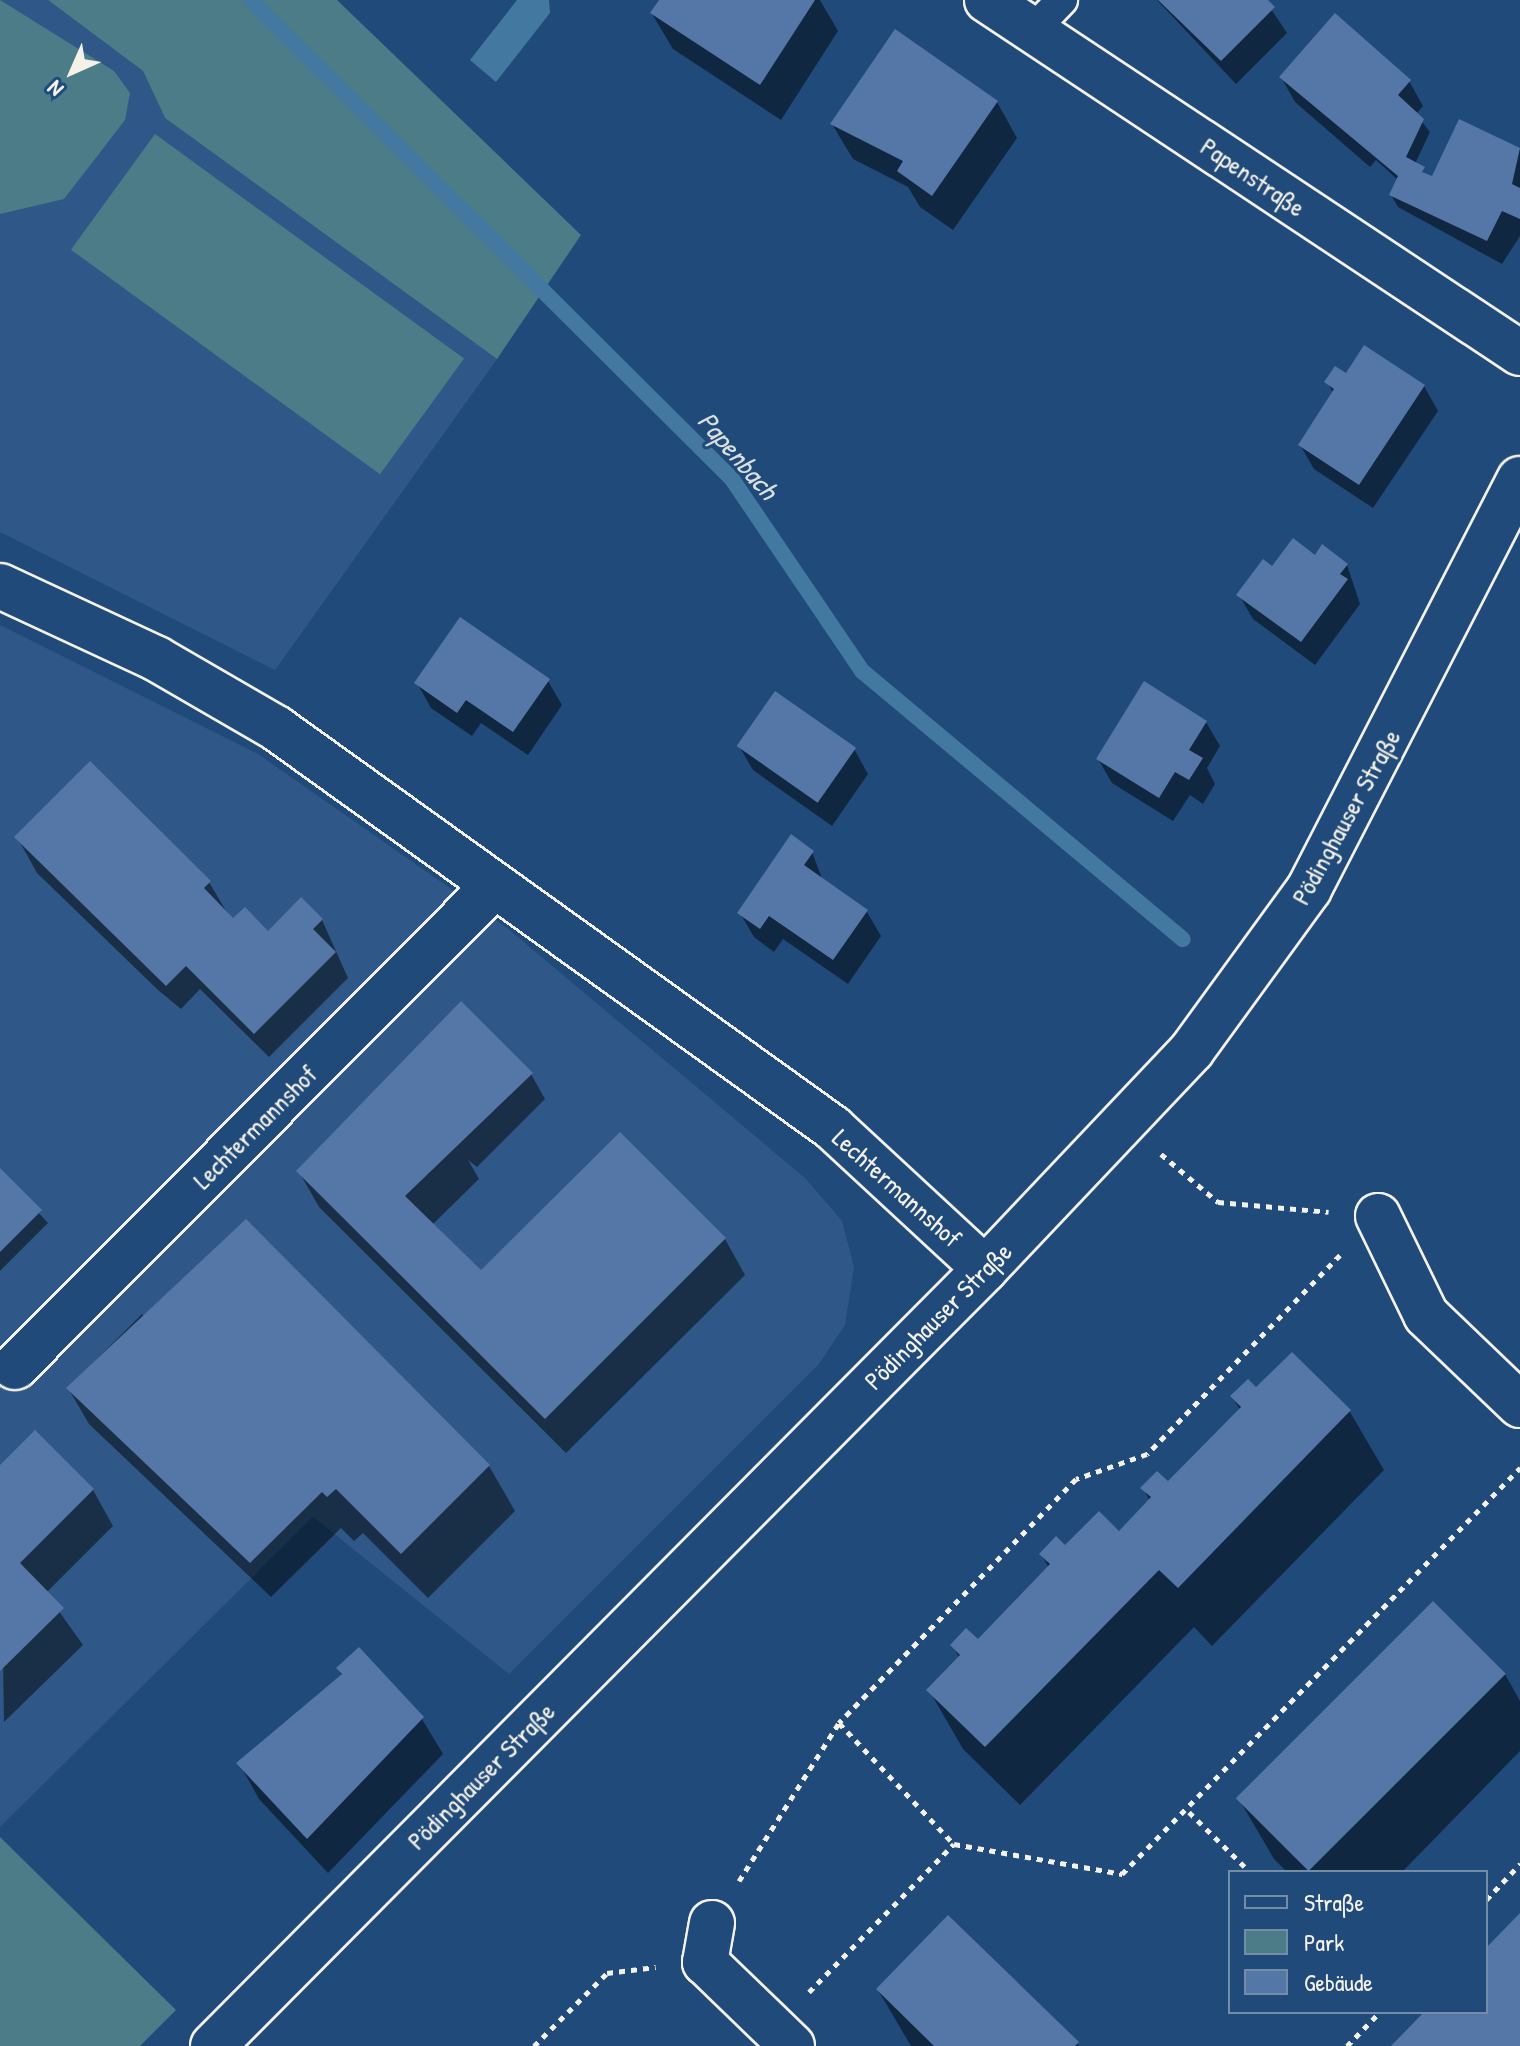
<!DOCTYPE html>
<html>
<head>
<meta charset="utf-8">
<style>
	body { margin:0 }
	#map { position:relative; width:1520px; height:2046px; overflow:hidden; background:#1f4a7a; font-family:"Patrick Hand",sans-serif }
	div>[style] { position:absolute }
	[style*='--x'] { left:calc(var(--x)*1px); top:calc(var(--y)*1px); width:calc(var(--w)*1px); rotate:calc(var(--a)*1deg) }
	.built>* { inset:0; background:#2f5888 }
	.green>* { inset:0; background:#4b7c87; transform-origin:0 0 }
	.water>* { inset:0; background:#4378a0 }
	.shadow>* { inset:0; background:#0007 }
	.stream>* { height:16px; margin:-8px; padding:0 8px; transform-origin:8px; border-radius:8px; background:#4378a0 }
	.building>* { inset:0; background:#5577a7; transform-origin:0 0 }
	.path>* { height:5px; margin-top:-2.5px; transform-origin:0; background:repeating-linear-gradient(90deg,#f4f1e8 0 6px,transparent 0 12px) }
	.roads { filter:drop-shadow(2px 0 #f4f1e8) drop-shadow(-2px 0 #f4f1e8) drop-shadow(0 2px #f4f1e8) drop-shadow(0 -2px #f4f1e8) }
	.lane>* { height:30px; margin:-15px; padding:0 15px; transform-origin:15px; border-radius:15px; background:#1f4a7a }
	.street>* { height:44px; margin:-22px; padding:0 22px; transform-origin:22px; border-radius:22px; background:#1f4a7a }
	.secondary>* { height:44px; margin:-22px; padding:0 22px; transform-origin:22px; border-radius:22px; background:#1f4a7a }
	span { translate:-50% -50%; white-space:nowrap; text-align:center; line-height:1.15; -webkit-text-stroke:6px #1f4a7a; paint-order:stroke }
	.street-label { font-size:26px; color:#f4f1e8 }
	.water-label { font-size:28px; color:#d9dfdd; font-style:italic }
	.legend { position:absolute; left:1228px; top:1870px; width:260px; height:144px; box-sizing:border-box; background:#1f4a7a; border:2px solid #748da6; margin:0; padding:10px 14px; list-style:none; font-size:24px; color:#f4f1e8 }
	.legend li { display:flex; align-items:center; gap:16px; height:40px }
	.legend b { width:40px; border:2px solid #748da6 }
	.north { position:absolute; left:32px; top:32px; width:80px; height:80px; -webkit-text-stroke:6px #1f4a7a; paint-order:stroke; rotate:225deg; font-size:22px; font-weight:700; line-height:32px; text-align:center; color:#f4f1e8 }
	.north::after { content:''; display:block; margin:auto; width:28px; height:36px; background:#f4f1e8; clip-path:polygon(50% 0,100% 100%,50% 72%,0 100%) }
</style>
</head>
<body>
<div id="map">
	<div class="built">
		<i style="clip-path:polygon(0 0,48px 0,143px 71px,165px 118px,497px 359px,275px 670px,0 532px)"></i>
		<i style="clip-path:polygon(0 625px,258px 754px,507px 928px,805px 1178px,842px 1221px,854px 1267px,845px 1325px,819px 1364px,509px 1674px,313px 1517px,0 1827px)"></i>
	</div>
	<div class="green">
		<i style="clip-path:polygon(0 0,114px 71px,130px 93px,125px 120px,64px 199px,0 214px)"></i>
		<i style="clip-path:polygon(48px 0,337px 0,581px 235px,497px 359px,165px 118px,143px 71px)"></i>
		<i style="left:155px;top:134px;width:382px;height:143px;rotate:36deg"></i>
		<i style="clip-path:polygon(0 1837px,176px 2010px,140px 2046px,0 2046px)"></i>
	</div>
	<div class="water">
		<i style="clip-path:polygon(517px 0,549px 0,550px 13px,496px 82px,470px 60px)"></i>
	</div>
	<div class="shadow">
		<i style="clip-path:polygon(661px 0,820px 0,838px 31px,781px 120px,673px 49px,652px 14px)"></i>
		<i style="clip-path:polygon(1157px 0,1265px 0,1287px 33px,1236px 84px)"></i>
		<i style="clip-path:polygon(1281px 77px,1409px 81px,1423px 106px,1416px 114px,1430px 132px,1414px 166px,1432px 179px,1459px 121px,1520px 150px,1520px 236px,1502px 264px,1398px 207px,1391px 195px,1398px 180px,1376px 160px,1370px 167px,1295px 102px)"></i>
		<i style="clip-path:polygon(997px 102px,1017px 138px,953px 230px,920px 207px,908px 187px,853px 159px,832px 124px)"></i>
		<i style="clip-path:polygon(1347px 375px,1424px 386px,1438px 411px,1373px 508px,1314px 469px,1300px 445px,1334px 394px,1327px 382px)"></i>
		<i style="clip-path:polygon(1347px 565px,1360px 604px,1315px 665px,1253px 619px,1239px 595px,1272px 568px)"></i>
		<i style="clip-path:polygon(548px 681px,562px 705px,528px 755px,481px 723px,472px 736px,431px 708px,417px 683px)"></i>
		<i style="clip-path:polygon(1206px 722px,1220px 746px,1207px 768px,1215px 784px,1203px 804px,1190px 795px,1173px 821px,1112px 783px,1098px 759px)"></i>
		<i style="clip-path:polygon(739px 746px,854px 749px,868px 774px,832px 826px,753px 770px)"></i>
		<i style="clip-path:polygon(17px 837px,209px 882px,229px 916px,268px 934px,322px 920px,348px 978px,269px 1057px,200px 989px,181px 1009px,158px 990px,37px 873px)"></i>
		<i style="clip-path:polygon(812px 852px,823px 881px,867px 912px,881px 936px,848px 984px,783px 939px,774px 952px,754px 937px,740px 913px)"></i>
		<i style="clip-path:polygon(531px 1074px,545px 1099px,477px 1167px,468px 1160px,479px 1179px,432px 1225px,481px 1273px,725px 1239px,745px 1275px,566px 1453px,319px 1207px,299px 1172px)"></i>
		<i style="clip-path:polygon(0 1171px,48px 1223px,0 1271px)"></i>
		<i style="clip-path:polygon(246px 1222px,489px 1466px,515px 1511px,428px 1598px,363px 1533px,354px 1541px,341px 1528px,271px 1597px,89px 1424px,68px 1388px,142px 1314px,153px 1325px)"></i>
		<i style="clip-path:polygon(1292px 1355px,1350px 1412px,1384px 1470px,1212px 1646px,1194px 1627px,1020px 1805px,963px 1749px,929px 1690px,960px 1659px,952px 1645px,978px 1641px,1049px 1568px,1041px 1554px,1119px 1534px,1150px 1501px,1143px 1488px,1168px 1484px,1240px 1410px,1232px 1397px,1256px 1390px)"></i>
		<i style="clip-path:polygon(0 1468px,93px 1490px,113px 1526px,46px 1593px,83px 1645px,4px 1722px)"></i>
		<i style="clip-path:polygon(338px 1669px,422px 1719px,443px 1754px,328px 1873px,259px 1799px,239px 1763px,342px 1676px)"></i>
		<i style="clip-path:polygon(1505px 1674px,1520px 1701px,1520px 1751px,1402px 1872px,1287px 1872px,1274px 1859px,1240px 1801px)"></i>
		<i style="clip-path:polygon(878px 1990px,1077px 2043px,1079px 2046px,911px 2046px)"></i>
	</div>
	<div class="stream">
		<i style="--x:251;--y:0;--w:679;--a:44.88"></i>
		<i style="--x:732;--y:479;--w:232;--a:55.9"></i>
		<i style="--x:862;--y:671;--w:418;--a:39.9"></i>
	</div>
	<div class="building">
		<i style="clip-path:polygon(659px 0,815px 0,760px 85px,650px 13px)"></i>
		<i style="clip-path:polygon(1158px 0,1268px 0,1275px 7px,1221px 61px)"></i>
		<i style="clip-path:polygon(1335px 13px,1411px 80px,1398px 95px,1424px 119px,1406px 157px,1425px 167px,1422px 172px,1432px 176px,1459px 119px,1520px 148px,1512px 184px,1520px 188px,1520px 219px,1502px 211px,1487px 241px,1389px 195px,1398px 176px,1279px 77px)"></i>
		<i style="clip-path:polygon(895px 29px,998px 101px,932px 196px,897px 171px,903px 161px,830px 124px)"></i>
		<i style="clip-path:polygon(1364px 345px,1425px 385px,1359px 485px,1298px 445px,1334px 389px,1324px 382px,1335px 366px,1346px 373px)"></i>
		<i style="clip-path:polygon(1293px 538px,1315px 555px,1322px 544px,1348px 564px,1340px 574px,1348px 579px,1301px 642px,1236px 595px,1263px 559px,1272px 566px)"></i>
		<i style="clip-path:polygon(460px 617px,550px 679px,513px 732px,466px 700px,457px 713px,414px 683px)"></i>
		<i style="clip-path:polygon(1144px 681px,1207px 721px,1189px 750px,1203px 758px,1189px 780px,1175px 772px,1159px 798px,1096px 759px)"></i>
		<i style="left:775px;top:691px;width:99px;height:67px;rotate:35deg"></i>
		<i style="clip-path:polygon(90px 761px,211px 881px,204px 888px,233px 918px,245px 907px,268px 931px,301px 897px,323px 919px,313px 929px,336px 952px,254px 1034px,186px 966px,166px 986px,14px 837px)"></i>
		<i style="clip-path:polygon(791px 834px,814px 851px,804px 865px,868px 910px,833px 960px,769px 916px,760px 929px,737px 913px)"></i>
		<i style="clip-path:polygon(461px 1001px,533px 1073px,405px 1196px,481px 1270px,620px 1132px,726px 1238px,545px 1419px,296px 1171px)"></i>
		<i style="clip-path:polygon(0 1168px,42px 1210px,0 1252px)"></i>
		<i style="clip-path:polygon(246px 1219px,490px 1465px,401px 1554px,336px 1489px,327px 1497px,322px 1492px,250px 1563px,66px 1388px)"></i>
		<i style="clip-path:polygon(1292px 1352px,1351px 1410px,1178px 1588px,1159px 1570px,985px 1747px,926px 1690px,960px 1655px,950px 1645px,966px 1628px,978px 1639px,1050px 1564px,1039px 1554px,1056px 1536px,1065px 1545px,1099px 1511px,1119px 1531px,1151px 1497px,1140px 1488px,1157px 1471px,1168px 1481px,1241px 1407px,1230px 1396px,1248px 1379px,1256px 1387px)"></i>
		<i style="clip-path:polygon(35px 1430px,94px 1489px,20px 1563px,64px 1608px,0 1671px,0 1465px)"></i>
		<i style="left:1433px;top:1601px;width:103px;height:279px;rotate:45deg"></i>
		<i style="clip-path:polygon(359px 1647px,424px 1717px,307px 1839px,236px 1763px,342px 1674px,336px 1668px)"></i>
		<i style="clip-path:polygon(1520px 1913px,1520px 2046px,1391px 2046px,1424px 2012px,1486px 2012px,1486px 1948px)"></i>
		<i style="clip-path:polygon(948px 1915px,1079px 2042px,1075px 2046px,934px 2046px,876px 1989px)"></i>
	</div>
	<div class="path">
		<i style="--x:1161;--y:1154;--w:75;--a:40.1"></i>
		<i style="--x:1218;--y:1202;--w:111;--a:5.1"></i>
		<i style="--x:1340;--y:1255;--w:277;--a:134.1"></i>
		<i style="--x:1147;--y:1454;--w:75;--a:160.6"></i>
		<i style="--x:1076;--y:1479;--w:340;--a:134.2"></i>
		<i style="--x:839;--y:1723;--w:167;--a:46.5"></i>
		<i style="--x:954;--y:1844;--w:171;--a:10.1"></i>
		<i style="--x:1122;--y:1874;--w:569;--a:-45.57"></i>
		<i style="--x:1189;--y:1812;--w:86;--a:44.5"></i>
		<i style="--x:739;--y:1881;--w:187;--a:-57.7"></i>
		<i style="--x:1486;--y:1900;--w:50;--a:-46.6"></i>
		<i style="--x:809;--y:1992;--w:207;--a:-45.6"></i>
		<i style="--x:534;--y:2046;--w:103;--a:-45"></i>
		<i style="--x:607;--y:1973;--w:49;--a:-7"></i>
		<i style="--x:1347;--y:2046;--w:47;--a:-45.9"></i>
	</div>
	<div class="roads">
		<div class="lane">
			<i style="--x:1033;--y:30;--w:42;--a:-46"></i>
		</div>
		<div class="street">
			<i style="--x:987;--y:0;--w:639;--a:33.52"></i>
			<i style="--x:0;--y:586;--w:173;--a:24.9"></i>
			<i style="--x:157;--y:659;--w:138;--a:30.1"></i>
			<i style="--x:276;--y:728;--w:686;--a:35.68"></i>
			<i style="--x:833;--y:1128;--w:207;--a:42.8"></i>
			<i style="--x:1378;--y:1216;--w:110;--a:64.1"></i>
			<i style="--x:1426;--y:1315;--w:130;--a:43.8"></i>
			<i style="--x:15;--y:1367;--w:679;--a:-45.12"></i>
			<i style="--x:712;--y:1923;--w:40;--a:100"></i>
			<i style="--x:705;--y:1962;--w:121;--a:44"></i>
		</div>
		<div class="secondary">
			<i style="--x:213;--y:2046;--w:1095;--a:-45.18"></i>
			<i style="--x:985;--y:1269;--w:301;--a:-46.6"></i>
			<i style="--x:1192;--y:1050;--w:199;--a:-54"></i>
			<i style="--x:1309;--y:889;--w:461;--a:-62.8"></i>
		</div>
	</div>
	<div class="street-label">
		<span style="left:1253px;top:177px;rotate:34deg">Papenstraße</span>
		<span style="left:1346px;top:817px;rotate:-61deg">Pödinghauser Straße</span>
		<span style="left:255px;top:1127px;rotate:-45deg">Lechtermannshof</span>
		<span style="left:897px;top:1188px;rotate:42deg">Lechtermannshof</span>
		<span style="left:938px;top:1316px;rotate:-45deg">Pödinghauser Straße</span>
		<span style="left:481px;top:1776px;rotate:-45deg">Pödinghauser Straße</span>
	</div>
	<div class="water-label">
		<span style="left:738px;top:455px;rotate:49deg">Papenbach</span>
	</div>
	<ul class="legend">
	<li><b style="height:10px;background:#1f4a7a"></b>Straße</li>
	<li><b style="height:22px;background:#4b7c87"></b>Park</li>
	<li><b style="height:22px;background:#5577a7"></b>Gebäude</li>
	</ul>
	<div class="north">N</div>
</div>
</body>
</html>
